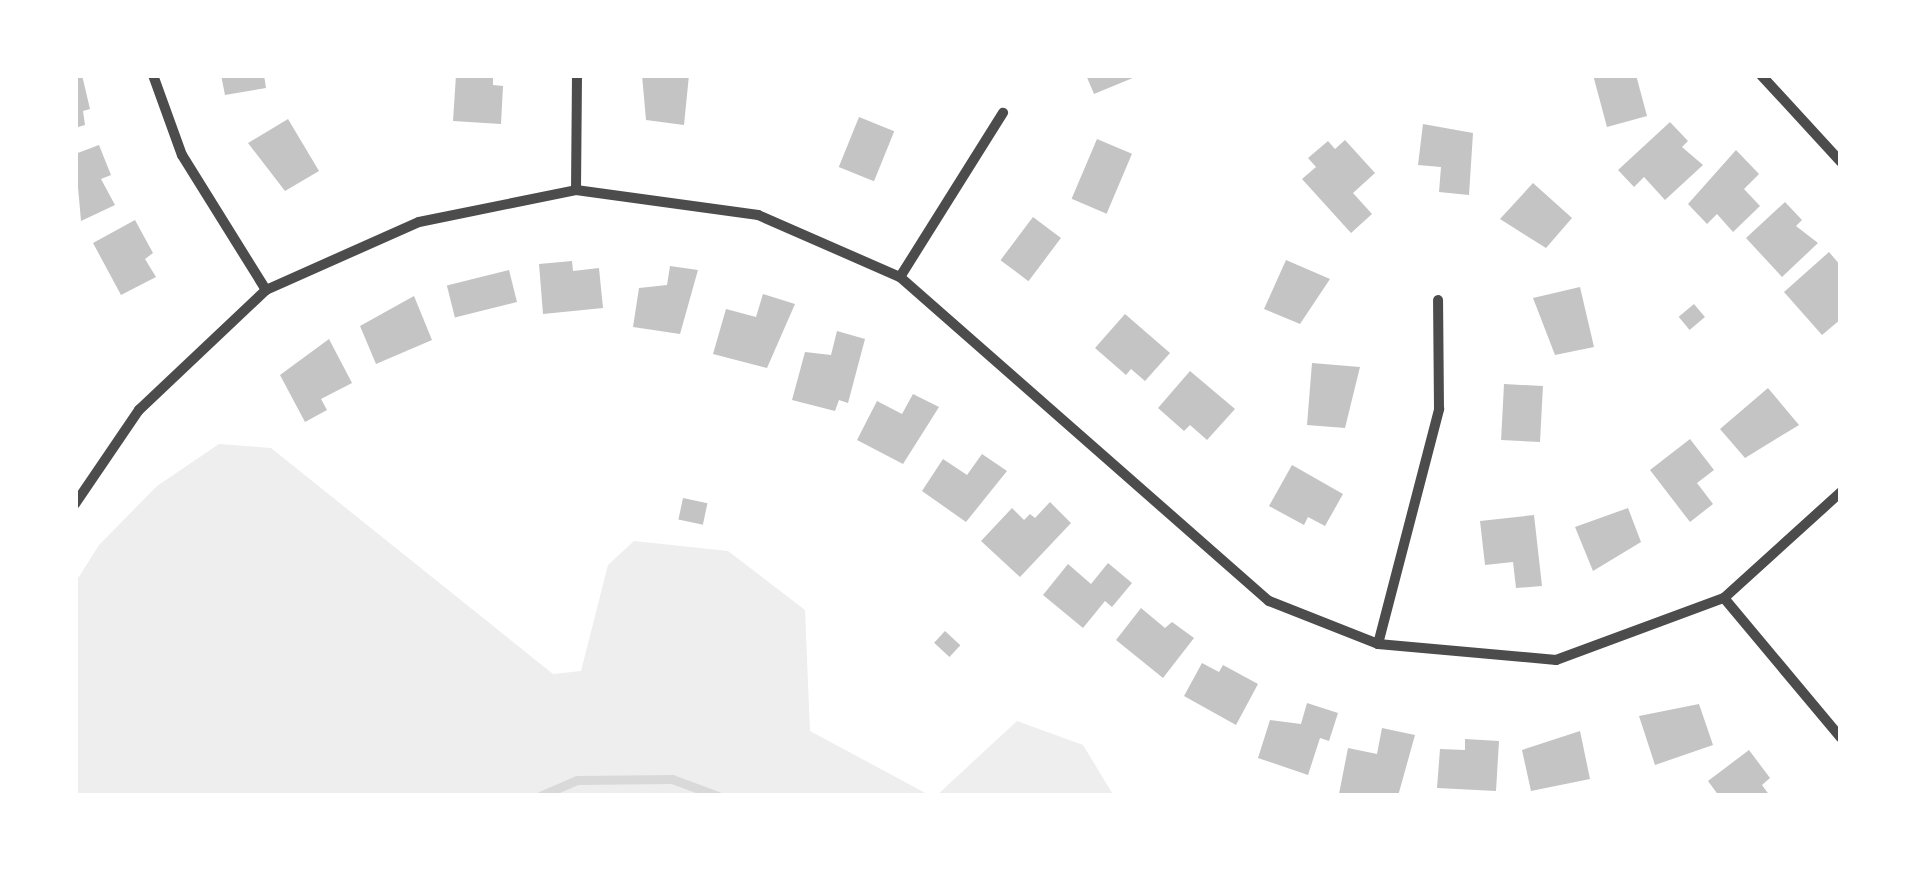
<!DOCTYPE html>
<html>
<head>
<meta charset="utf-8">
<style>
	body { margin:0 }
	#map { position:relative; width:1916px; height:871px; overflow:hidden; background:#fff; font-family:Signika,sans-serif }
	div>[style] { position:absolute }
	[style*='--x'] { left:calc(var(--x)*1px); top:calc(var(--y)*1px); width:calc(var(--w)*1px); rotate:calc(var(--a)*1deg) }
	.green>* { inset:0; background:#eee }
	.stream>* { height:9px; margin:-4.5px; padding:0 4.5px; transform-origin:4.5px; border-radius:4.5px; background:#d9d9d9 }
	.building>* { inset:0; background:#c4c4c4; transform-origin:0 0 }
	.minor>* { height:10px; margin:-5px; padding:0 5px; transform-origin:5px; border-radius:5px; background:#4c4c4c }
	span { translate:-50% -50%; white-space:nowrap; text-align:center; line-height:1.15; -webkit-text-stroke:8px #fff; paint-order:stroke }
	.frame { position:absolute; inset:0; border:78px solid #fff; pointer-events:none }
</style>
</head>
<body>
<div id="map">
	<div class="green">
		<i style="clip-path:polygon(219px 444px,271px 448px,553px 674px,581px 671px,608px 565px,634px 541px,728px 551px,805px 610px,810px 731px,931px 796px,75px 796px,75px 583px,99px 545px,157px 486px)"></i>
		<i style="clip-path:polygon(1017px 721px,1083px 745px,1114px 796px,936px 796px)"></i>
	</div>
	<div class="stream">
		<i style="--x:540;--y:796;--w:40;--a:-23.4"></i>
		<i style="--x:577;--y:780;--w:95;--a:-0.6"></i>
		<i style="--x:672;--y:779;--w:49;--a:20.3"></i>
	</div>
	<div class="building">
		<i style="clip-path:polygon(75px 75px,82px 75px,90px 109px,83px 111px,85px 125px,75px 128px)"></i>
		<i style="clip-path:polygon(221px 75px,264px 75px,266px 88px,225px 95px)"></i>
		<i style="clip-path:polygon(456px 75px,493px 75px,493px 85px,503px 86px,501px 124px,453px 121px)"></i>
		<i style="clip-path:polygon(642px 75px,689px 75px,684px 125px,646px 120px)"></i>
		<i style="clip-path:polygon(1086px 75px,1140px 75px,1094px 94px)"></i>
		<i style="clip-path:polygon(1593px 75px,1636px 75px,1647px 116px,1607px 127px)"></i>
		<i style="left:859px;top:117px;width:38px;height:54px;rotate:22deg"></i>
		<i style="clip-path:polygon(288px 119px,319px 171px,285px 191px,248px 143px)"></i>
		<i style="clip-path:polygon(1670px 122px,1688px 141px,1682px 147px,1703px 165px,1665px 200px,1644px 177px,1634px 187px,1618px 170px)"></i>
		<i style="clip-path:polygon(1423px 124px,1473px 133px,1469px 195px,1439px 192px,1441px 167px,1418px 165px)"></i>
		<i style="left:1097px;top:139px;width:38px;height:65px;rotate:23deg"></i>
		<i style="clip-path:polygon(1345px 140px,1375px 173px,1353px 193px,1372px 214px,1351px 233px,1302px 179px,1316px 167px,1308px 158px,1328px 141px,1335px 149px)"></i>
		<i style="clip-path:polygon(99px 145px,111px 175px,101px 179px,115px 205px,81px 221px,75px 154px)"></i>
		<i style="clip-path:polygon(1736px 150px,1759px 174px,1744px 189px,1760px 206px,1733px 232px,1717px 214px,1707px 224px,1688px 204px)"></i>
		<i style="clip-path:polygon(1533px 183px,1572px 218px,1546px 248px,1500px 219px)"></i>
		<i style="clip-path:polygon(1785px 202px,1802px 220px,1796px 226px,1818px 243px,1782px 277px,1746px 238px)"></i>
		<i style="left:1033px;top:217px;width:35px;height:54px;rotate:37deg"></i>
		<i style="clip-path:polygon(135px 220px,153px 253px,145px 259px,156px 277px,121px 295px,93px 243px)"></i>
		<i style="clip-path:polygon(1829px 252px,1841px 266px,1841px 319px,1822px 335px,1784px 292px)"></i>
		<i style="clip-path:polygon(1286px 260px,1330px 279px,1300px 324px,1264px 309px)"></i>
		<i style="clip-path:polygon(572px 261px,573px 271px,599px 268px,603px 308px,543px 314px,539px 264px)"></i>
		<i style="clip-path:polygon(670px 266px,698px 270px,680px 334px,633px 327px,639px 288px,667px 285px)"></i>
		<i style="left:509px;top:270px;width:33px;height:64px;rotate:76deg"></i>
		<i style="clip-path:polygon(1580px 287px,1594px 347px,1555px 355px,1533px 298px)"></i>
		<i style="clip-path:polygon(763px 294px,795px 304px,767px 368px,713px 354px,726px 309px,756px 317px)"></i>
		<i style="clip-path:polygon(414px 296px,432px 340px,376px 364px,360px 326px)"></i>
		<i style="left:1694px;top:304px;width:17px;height:20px;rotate:50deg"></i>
		<i style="clip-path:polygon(1125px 314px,1170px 353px,1145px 381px,1131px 369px,1126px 375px,1095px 348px)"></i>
		<i style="clip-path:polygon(837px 331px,865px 339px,848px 403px,839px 400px,835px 411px,792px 400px,805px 352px,831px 355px)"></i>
		<i style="clip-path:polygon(329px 339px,352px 383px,321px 399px,327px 410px,305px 422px,280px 375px)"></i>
		<i style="clip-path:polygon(1312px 363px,1360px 367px,1345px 428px,1307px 425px)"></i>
		<i style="clip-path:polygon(1190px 371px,1235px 409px,1207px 440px,1190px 425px,1184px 431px,1158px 408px)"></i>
		<i style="left:1504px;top:384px;width:39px;height:56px;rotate:3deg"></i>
		<i style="clip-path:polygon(1768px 388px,1799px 425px,1745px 458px,1720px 429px)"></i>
		<i style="clip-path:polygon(913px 394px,939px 407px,903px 464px,857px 440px,877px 401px,902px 414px)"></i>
		<i style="clip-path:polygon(1690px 439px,1714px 470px,1697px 483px,1713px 504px,1690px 522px,1650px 470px)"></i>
		<i style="clip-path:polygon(982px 454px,1007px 471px,966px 522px,922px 491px,943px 459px,967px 475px)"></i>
		<i style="clip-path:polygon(1292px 465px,1343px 494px,1325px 526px,1308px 517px,1304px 525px,1269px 506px)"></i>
		<i style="left:683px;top:498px;width:25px;height:22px;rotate:12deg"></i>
		<i style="clip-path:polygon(1050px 502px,1071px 523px,1020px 577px,981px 541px,1012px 508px,1024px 520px,1030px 514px,1035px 518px)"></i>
		<i style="clip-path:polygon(1628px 508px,1641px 542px,1593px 571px,1575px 527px)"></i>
		<i style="clip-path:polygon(1534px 515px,1542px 586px,1516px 588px,1513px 562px,1485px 565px,1480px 521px)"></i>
		<i style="clip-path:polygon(1108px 563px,1132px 583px,1112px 607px,1105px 601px,1083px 628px,1043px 595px,1068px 564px,1091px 584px)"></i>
		<i style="clip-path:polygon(1141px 608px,1165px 628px,1172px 622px,1194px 638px,1163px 678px,1116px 640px)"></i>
		<i style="left:945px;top:631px;width:21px;height:16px;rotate:43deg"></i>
		<i style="clip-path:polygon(1202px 663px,1219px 672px,1223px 665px,1258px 684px,1236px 725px,1184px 696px)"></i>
		<i style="clip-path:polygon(1307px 703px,1338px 713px,1329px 741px,1320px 738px,1308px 775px,1258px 758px,1270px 720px,1301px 724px)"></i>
		<i style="clip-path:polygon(1699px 704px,1713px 745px,1655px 765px,1639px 716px)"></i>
		<i style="clip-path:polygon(1382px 728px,1415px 735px,1398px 796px,1339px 794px,1348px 748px,1377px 754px)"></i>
		<i style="clip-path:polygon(1580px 731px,1590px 779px,1531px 791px,1522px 750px)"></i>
		<i style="clip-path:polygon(1465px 739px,1499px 741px,1496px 791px,1437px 788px,1440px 749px,1465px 750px)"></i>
		<i style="clip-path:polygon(1749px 750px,1770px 778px,1762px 785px,1770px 796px,1719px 796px,1708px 781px)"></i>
	</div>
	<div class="minor">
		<i style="--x:153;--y:75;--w:85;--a:70.1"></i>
		<i style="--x:182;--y:155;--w:159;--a:58.1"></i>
		<i style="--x:1761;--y:75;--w:118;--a:47.4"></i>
		<i style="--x:576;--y:190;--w:115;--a:-89.5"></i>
		<i style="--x:900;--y:277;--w:194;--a:-57.9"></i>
		<i style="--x:75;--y:504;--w:114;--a:-55.8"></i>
		<i style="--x:139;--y:410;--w:175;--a:-43.4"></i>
		<i style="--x:266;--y:290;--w:167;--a:-24"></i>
		<i style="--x:419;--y:222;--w:160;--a:-11.5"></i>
		<i style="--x:576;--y:190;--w:184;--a:7.8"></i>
		<i style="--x:758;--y:215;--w:155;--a:23.6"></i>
		<i style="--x:900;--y:277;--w:491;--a:41.3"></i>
		<i style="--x:1269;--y:601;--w:117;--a:21.5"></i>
		<i style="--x:1378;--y:644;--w:179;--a:5.1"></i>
		<i style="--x:1556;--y:660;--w:179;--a:-20.3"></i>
		<i style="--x:1724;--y:598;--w:158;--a:-42.2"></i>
		<i style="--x:1724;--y:598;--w:182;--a:50.1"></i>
		<i style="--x:1378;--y:644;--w:243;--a:-75.4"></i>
		<i style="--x:1439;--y:409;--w:109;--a:-90.5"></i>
	</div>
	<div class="frame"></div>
</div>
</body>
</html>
